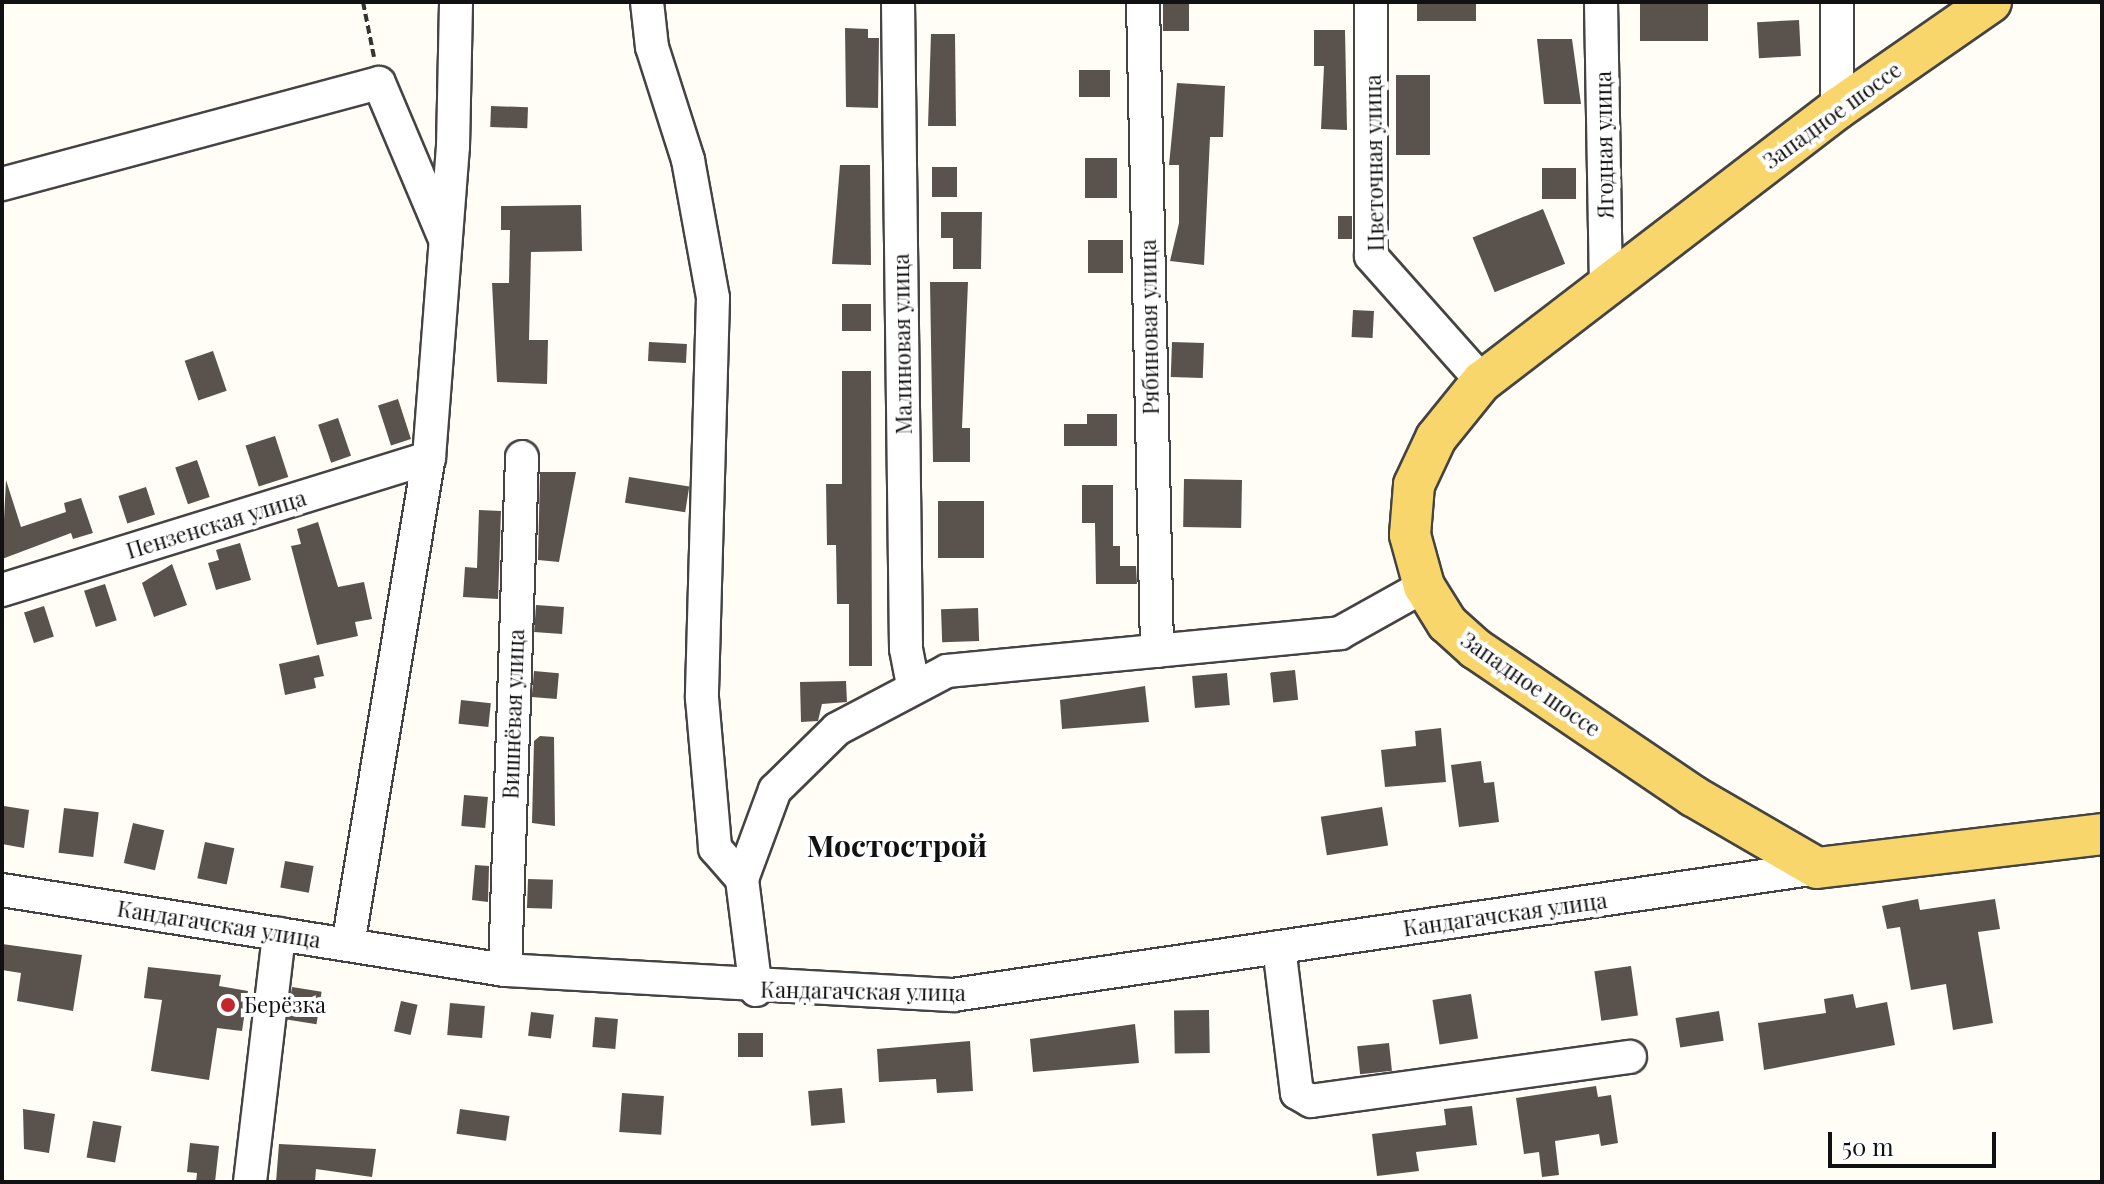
<!DOCTYPE html>
<html>
<head>
<meta charset="utf-8">
<style>
	body { margin:0 }
	#map { position:relative; width:2104px; height:1184px; overflow:hidden; background:#fffdf5; font-family:"Playfair Display",serif }
	div>[style] { position:absolute }
	[style*='--x'] { left:calc(var(--x)*1px); top:calc(var(--y)*1px); width:calc(var(--w)*1px); rotate:calc(var(--a)*1deg) }
	.building>* { inset:0; background:#5a524d; transform-origin:0 0 }
	.path>* { height:4px; margin-top:-2px; transform-origin:0; background:repeating-linear-gradient(90deg,#333 0 8px,transparent 0 12px) }
	.roads { filter:drop-shadow(2px 0 #444) drop-shadow(-2px 0 #444) drop-shadow(0 2px #444) drop-shadow(0 -2px #444) }
	.minor>* { height:32px; margin:-16px; padding:0 16px; transform-origin:16px; border-radius:16px; background:#fff }
	.major>* { height:40px; margin:-20px; padding:0 20px; transform-origin:20px; border-radius:20px; background:#f9d66b }
	.dots>* { width:22px; height:22px; translate:-50% -50%; box-sizing:border-box; border:4px solid #fff; border-radius:50% }
	span { translate:-50% -50%; white-space:nowrap; text-align:center; line-height:1.15; -webkit-text-stroke:8px #fff; paint-order:stroke }
	.street-label { font-size:22px; color:#111 }
	.poi-label { font-size:22px; color:#111 }
	.left { translate:0 -50%; text-align:left }
	.district-label { font-size:30px; color:#111; font-weight:700 }
	.frame { position:absolute; inset:0; border:4px solid #111; pointer-events:none }
	.scale { position:absolute; left:1828px; top:1132px; width:168px; height:36px; box-sizing:border-box; border:4px solid #111; border-top:0; padding-left:10px; font-size:24px; line-height:28px; white-space:nowrap; color:#111; -webkit-text-stroke:6px #fff; paint-order:stroke }
</style>
</head>
<body>
<div id="map">
	<div class="building">
		<i style="left:1163px;top:2px;width:26px;height:29px"></i>
		<i style="left:1417px;top:2px;width:59px;height:19px"></i>
		<i style="left:1640px;top:2px;width:68px;height:39px"></i>
		<i style="left:1799px;top:20px;width:36px;height:42px;rotate:87deg"></i>
		<i style="clip-path:polygon(845px 28px,868px 29px,868px 38px,879px 38px,878px 108px,846px 107px)"></i>
		<i style="clip-path:polygon(1314px 30px,1345px 30px,1347px 130px,1321px 129px,1324px 66px,1314px 66px)"></i>
		<i style="clip-path:polygon(931px 34px,955px 34px,956px 126px,928px 126px)"></i>
		<i style="clip-path:polygon(1537px 39px,1572px 39px,1581px 104px,1544px 104px)"></i>
		<i style="left:1079px;top:70px;width:31px;height:27px"></i>
		<i style="left:1396px;top:75px;width:34px;height:80px"></i>
		<i style="clip-path:polygon(1177px 83px,1225px 86px,1223px 137px,1210px 137px,1204px 265px,1170px 261px,1179px 223px,1179px 165px,1169px 165px)"></i>
		<i style="left:491px;top:106px;width:37px;height:21px;rotate:2deg"></i>
		<i style="left:1085px;top:158px;width:32px;height:40px"></i>
		<i style="clip-path:polygon(840px 165px,870px 165px,871px 265px,832px 264px)"></i>
		<i style="left:932px;top:167px;width:25px;height:30px"></i>
		<i style="left:1542px;top:168px;width:34px;height:31px"></i>
		<i style="clip-path:polygon(581px 205px,582px 251px,531px 252px,529px 340px,548px 340px,547px 384px,497px 382px,492px 283px,509px 283px,510px 230px,501px 230px,501px 206px)"></i>
		<i style="left:1543px;top:209px;width:59px;height:76px;rotate:68deg"></i>
		<i style="clip-path:polygon(941px 212px,982px 212px,981px 269px,953px 269px,953px 238px,941px 238px)"></i>
		<i style="left:1338px;top:216px;width:14px;height:23px"></i>
		<i style="left:1088px;top:240px;width:35px;height:33px"></i>
		<i style="clip-path:polygon(930px 282px,968px 282px,962px 428px,970px 428px,970px 462px,933px 462px)"></i>
		<i style="left:842px;top:304px;width:29px;height:27px"></i>
		<i style="left:1353px;top:310px;width:21px;height:27px;rotate:3deg"></i>
		<i style="left:649px;top:342px;width:38px;height:19px;rotate:3deg"></i>
		<i style="left:1172px;top:342px;width:32px;height:35px;rotate:2deg"></i>
		<i style="left:213px;top:351px;width:42px;height:30px;rotate:71deg"></i>
		<i style="clip-path:polygon(842px 371px,871px 371px,872px 666px,849px 666px,849px 604px,837px 604px,836px 545px,827px 545px,826px 484px,842px 484px)"></i>
		<i style="left:398px;top:399px;width:42px;height:21px;rotate:72deg"></i>
		<i style="clip-path:polygon(1087px 414px,1117px 414px,1117px 446px,1064px 446px,1064px 424px,1087px 424px)"></i>
		<i style="left:338px;top:418px;width:40px;height:21px;rotate:71deg"></i>
		<i style="left:275px;top:436px;width:43px;height:31px;rotate:72deg"></i>
		<i style="left:197px;top:460px;width:39px;height:23px;rotate:71deg"></i>
		<i style="clip-path:polygon(540px 472px,576px 472px,559px 562px,538px 560px)"></i>
		<i style="left:629px;top:477px;width:61px;height:26px;rotate:9deg"></i>
		<i style="left:1184px;top:479px;width:58px;height:48px;rotate:1deg"></i>
		<i style="clip-path:polygon(6px 480px,21px 527px,66px 512px,64px 503px,81px 498px,93px 533px,73px 539px,71px 533px,2px 559px)"></i>
		<i style="clip-path:polygon(1082px 485px,1113px 485px,1113px 546px,1120px 546px,1120px 566px,1136px 566px,1137px 584px,1096px 584px,1095px 523px,1082px 523px)"></i>
		<i style="left:146px;top:487px;width:29px;height:29px;rotate:72deg"></i>
		<i style="left:984px;top:501px;width:57px;height:46px;rotate:90deg"></i>
		<i style="clip-path:polygon(479px 510px,501px 511px,498px 599px,463px 597px,465px 567px,477px 568px)"></i>
		<i style="clip-path:polygon(318px 522px,338px 587px,364px 582px,372px 619px,355px 622px,358px 636px,317px 645px,291px 546px,301px 544px,297px 529px)"></i>
		<i style="clip-path:polygon(240px 543px,251px 580px,216px 590px,208px 563px,219px 560px,216px 550px)"></i>
		<i style="clip-path:polygon(172px 564px,187px 605px,154px 617px,142px 583px)"></i>
		<i style="left:105px;top:584px;width:38px;height:22px;rotate:72deg"></i>
		<i style="left:536px;top:605px;width:28px;height:27px;rotate:4deg"></i>
		<i style="left:44px;top:606px;width:32px;height:21px;rotate:72deg"></i>
		<i style="left:978px;top:608px;width:33px;height:37px;rotate:88deg"></i>
		<i style="clip-path:polygon(319px 655px,324px 676px,314px 678px,316px 688px,285px 695px,279px 664px)"></i>
		<i style="left:1295px;top:670px;width:30px;height:25px;rotate:84deg"></i>
		<i style="left:534px;top:671px;width:25px;height:26px;rotate:5deg"></i>
		<i style="left:1227px;top:673px;width:32px;height:35px;rotate:85deg"></i>
		<i style="clip-path:polygon(846px 681px,847px 702px,822px 704px,818px 721px,801px 722px,800px 682px)"></i>
		<i style="clip-path:polygon(1145px 686px,1149px 722px,1062px 729px,1060px 700px)"></i>
		<i style="left:461px;top:700px;width:30px;height:24px;rotate:6deg"></i>
		<i style="clip-path:polygon(1441px 728px,1446px 782px,1385px 787px,1381px 750px,1416px 746px,1415px 731px)"></i>
		<i style="clip-path:polygon(540px 736px,554px 737px,555px 826px,532px 823px,534px 741px)"></i>
		<i style="clip-path:polygon(1481px 761px,1484px 783px,1494px 782px,1499px 822px,1459px 827px,1451px 765px)"></i>
		<i style="left:464px;top:795px;width:24px;height:31px;rotate:5deg"></i>
		<i style="clip-path:polygon(4px 806px,29px 810px,24px 848px,2px 844px)"></i>
		<i style="left:1382px;top:807px;width:39px;height:62px;rotate:81deg"></i>
		<i style="left:64px;top:808px;width:35px;height:45px;rotate:7deg"></i>
		<i style="left:133px;top:823px;width:32px;height:41px;rotate:13deg"></i>
		<i style="left:205px;top:842px;width:30px;height:37px;rotate:12deg"></i>
		<i style="left:285px;top:861px;width:29px;height:27px;rotate:10deg"></i>
		<i style="clip-path:polygon(475px 865px,489px 866px,488px 902px,472px 900px)"></i>
		<i style="left:528px;top:879px;width:25px;height:29px;rotate:2deg"></i>
		<i style="clip-path:polygon(1918px 899px,1920px 910px,1995px 899px,2000px 929px,1978px 932px,1993px 1023px,1953px 1030px,1946px 984px,1911px 990px,1900px 927px,1887px 929px,1882px 906px)"></i>
		<i style="clip-path:polygon(2px 944px,82px 955px,73px 1011px,17px 1001px,21px 973px,2px 970px)"></i>
		<i style="left:1631px;top:966px;width:50px;height:37px;rotate:82deg"></i>
		<i style="clip-path:polygon(148px 967px,221px 975px,219px 986px,248px 991px,242px 1031px,217px 1028px,209px 1080px,151px 1071px,162px 1000px,144px 998px)"></i>
		<i style="left:292px;top:987px;width:30px;height:33px;rotate:9deg"></i>
		<i style="left:1471px;top:994px;width:45px;height:39px;rotate:81deg"></i>
		<i style="clip-path:polygon(1853px 994px,1856px 1008px,1887px 1002px,1895px 1045px,1764px 1070px,1758px 1023px,1826px 1013px,1824px 999px)"></i>
		<i style="left:401px;top:1001px;width:17px;height:31px;rotate:13deg"></i>
		<i style="left:450px;top:1003px;width:35px;height:32px;rotate:5deg"></i>
		<i style="left:1209px;top:1010px;width:43px;height:35px;rotate:89deg"></i>
		<i style="left:1719px;top:1011px;width:30px;height:44px;rotate:81deg"></i>
		<i style="left:531px;top:1012px;width:23px;height:24px;rotate:7deg"></i>
		<i style="left:595px;top:1017px;width:23px;height:30px;rotate:5deg"></i>
		<i style="clip-path:polygon(1135px 1024px,1139px 1063px,1033px 1072px,1030px 1039px)"></i>
		<i style="left:738px;top:1033px;width:25px;height:24px"></i>
		<i style="clip-path:polygon(970px 1041px,973px 1091px,937px 1093px,936px 1079px,879px 1082px,877px 1049px)"></i>
		<i style="left:1389px;top:1043px;width:28px;height:32px;rotate:84deg"></i>
		<i style="clip-path:polygon(1596px 1086px,1598px 1097px,1611px 1095px,1618px 1143px,1601px 1146px,1599px 1134px,1555px 1141px,1559px 1175px,1542px 1177px,1539px 1152px,1524px 1154px,1516px 1098px)"></i>
		<i style="left:842px;top:1088px;width:35px;height:34px;rotate:85deg"></i>
		<i style="left:622px;top:1093px;width:42px;height:39px;rotate:4deg"></i>
		<i style="clip-path:polygon(1472px 1106px,1477px 1145px,1416px 1152px,1419px 1171px,1377px 1176px,1372px 1134px,1446px 1125px,1444px 1109px)"></i>
		<i style="clip-path:polygon(23px 1109px,55px 1114px,49px 1153px,24px 1149px)"></i>
		<i style="left:460px;top:1109px;width:50px;height:25px;rotate:8deg"></i>
		<i style="left:93px;top:1121px;width:29px;height:37px;rotate:10deg"></i>
		<i style="clip-path:polygon(190px 1143px,219px 1146px,215px 1182px,196px 1182px,197px 1173px,187px 1172px)"></i>
		<i style="clip-path:polygon(279px 1144px,376px 1149px,372px 1177px,316px 1169px,315px 1182px,276px 1182px)"></i>
	</div>
	<div class="path">
		<i style="--x:363;--y:2;--w:56;--a:78.7"></i>
	</div>
	<div class="roads">
		<div class="minor">
			<i style="--x:647;--y:2;--w:45;--a:83.7"></i>
			<i style="--x:652;--y:47;--w:119;--a:72.3"></i>
			<i style="--x:688;--y:160;--w:140;--a:79.7"></i>
			<i style="--x:713;--y:298;--w:400;--a:91.6"></i>
			<i style="--x:702;--y:698;--w:151;--a:85"></i>
			<i style="--x:715;--y:848;--w:41;--a:48.9"></i>
			<i style="--x:898;--y:2;--w:647;--a:89.29"></i>
			<i style="--x:906;--y:649;--w:37;--a:79"></i>
			<i style="--x:1143;--y:2;--w:649;--a:88.76"></i>
			<i style="--x:1371;--y:2;--w:254;--a:90"></i>
			<i style="--x:1371;--y:256;--w:167;--a:48.4"></i>
			<i style="--x:1601;--y:2;--w:286;--a:89"></i>
			<i style="--x:1837;--y:2;--w:107;--a:90"></i>
			<i style="--x:2;--y:184;--w:390;--a:-15"></i>
			<i style="--x:379;--y:83;--w:167;--a:67.1"></i>
			<i style="--x:2;--y:590;--w:447;--a:-17.2"></i>
			<i style="--x:2;--y:890;--w:509;--a:9.04"></i>
			<i style="--x:505;--y:970;--w:449;--a:3.2"></i>
			<i style="--x:953;--y:995;--w:873;--a:-8.36"></i>
			<i style="--x:348;--y:945;--w:494;--a:-80.6"></i>
			<i style="--x:429;--y:458;--w:312;--a:-85.6"></i>
			<i style="--x:453;--y:147;--w:145;--a:-88.8"></i>
			<i style="--x:1279;--y:947;--w:147;--a:83"></i>
			<i style="--x:1297;--y:1093;--w:16;--a:30"></i>
			<i style="--x:1311;--y:1101;--w:322;--a:-7.9"></i>
			<i style="--x:505;--y:970;--w:513;--a:-88.1"></i>
			<i style="--x:756;--y:990;--w:112;--a:-97.2"></i>
			<i style="--x:742;--y:879;--w:95;--a:-69.7"></i>
			<i style="--x:775;--y:790;--w:87;--a:-44.5"></i>
			<i style="--x:837;--y:729;--w:124;--a:-27.8"></i>
			<i style="--x:947;--y:671;--w:395;--a:-5.5"></i>
			<i style="--x:1340;--y:633;--w:96;--a:-29.2"></i>
			<i style="--x:250;--y:1182;--w:250;--a:-83.3"></i>
		</div>
		<div class="major">
			<i style="--x:1991;--y:2;--w:188;--a:145.2"></i>
			<i style="--x:1837;--y:109;--w:447;--a:142.5"></i>
			<i style="--x:1482;--y:381;--w:73;--a:128.9"></i>
			<i style="--x:1436;--y:438;--w:52;--a:115.1"></i>
			<i style="--x:1414;--y:485;--w:50;--a:94.6"></i>
			<i style="--x:1410;--y:535;--w:53;--a:74.6"></i>
			<i style="--x:1424;--y:586;--w:44;--a:58.1"></i>
			<i style="--x:1447;--y:623;--w:39;--a:42"></i>
			<i style="--x:1476;--y:649;--w:262;--a:34.1"></i>
			<i style="--x:1693;--y:796;--w:143;--a:30.1"></i>
			<i style="--x:1817;--y:868;--w:287;--a:-6.8"></i>
		</div>
	</div>
	<div class="dots">
		<i style="left:228px;top:1005px;background:#c4262e"></i>
	</div>
	<div class="street-label">
		<span style="left:1832px;top:115px;rotate:-36deg">Западное шоссе</span>
		<span style="left:1604px;top:145px;rotate:-91deg">Ягодная улица</span>
		<span style="left:1374px;top:163px;rotate:-91deg">Цветочная улица</span>
		<span style="left:1149px;top:327px;rotate:-91deg">Рябиновая улица</span>
		<span style="left:902px;top:344px;rotate:-91deg">Малиновая улица</span>
		<span style="left:216px;top:524px;rotate:-17deg">Пензенская улица</span>
		<span style="left:1531px;top:684px;rotate:35deg">Западное шоссе</span>
		<span style="left:513px;top:714px;rotate:-88deg">Вишнёвая улица</span>
		<span style="left:1505px;top:914px;rotate:-8deg">Кандагачская улица</span>
		<span style="left:219px;top:924px;rotate:9deg">Кандагачская улица</span>
		<span style="left:863px;top:991px;rotate:1deg">Кандагачская улица</span>
	</div>
	<div class="poi-label">
		<span class="left" style="left:244px;top:1005px">Берёзка</span>
	</div>
	<div class="district-label">
		<span style="left:897px;top:845px">Мостострой</span>
	</div>
	<div class="frame"></div>
	<div class="scale">50 m</div>
</div>
</body>
</html>
